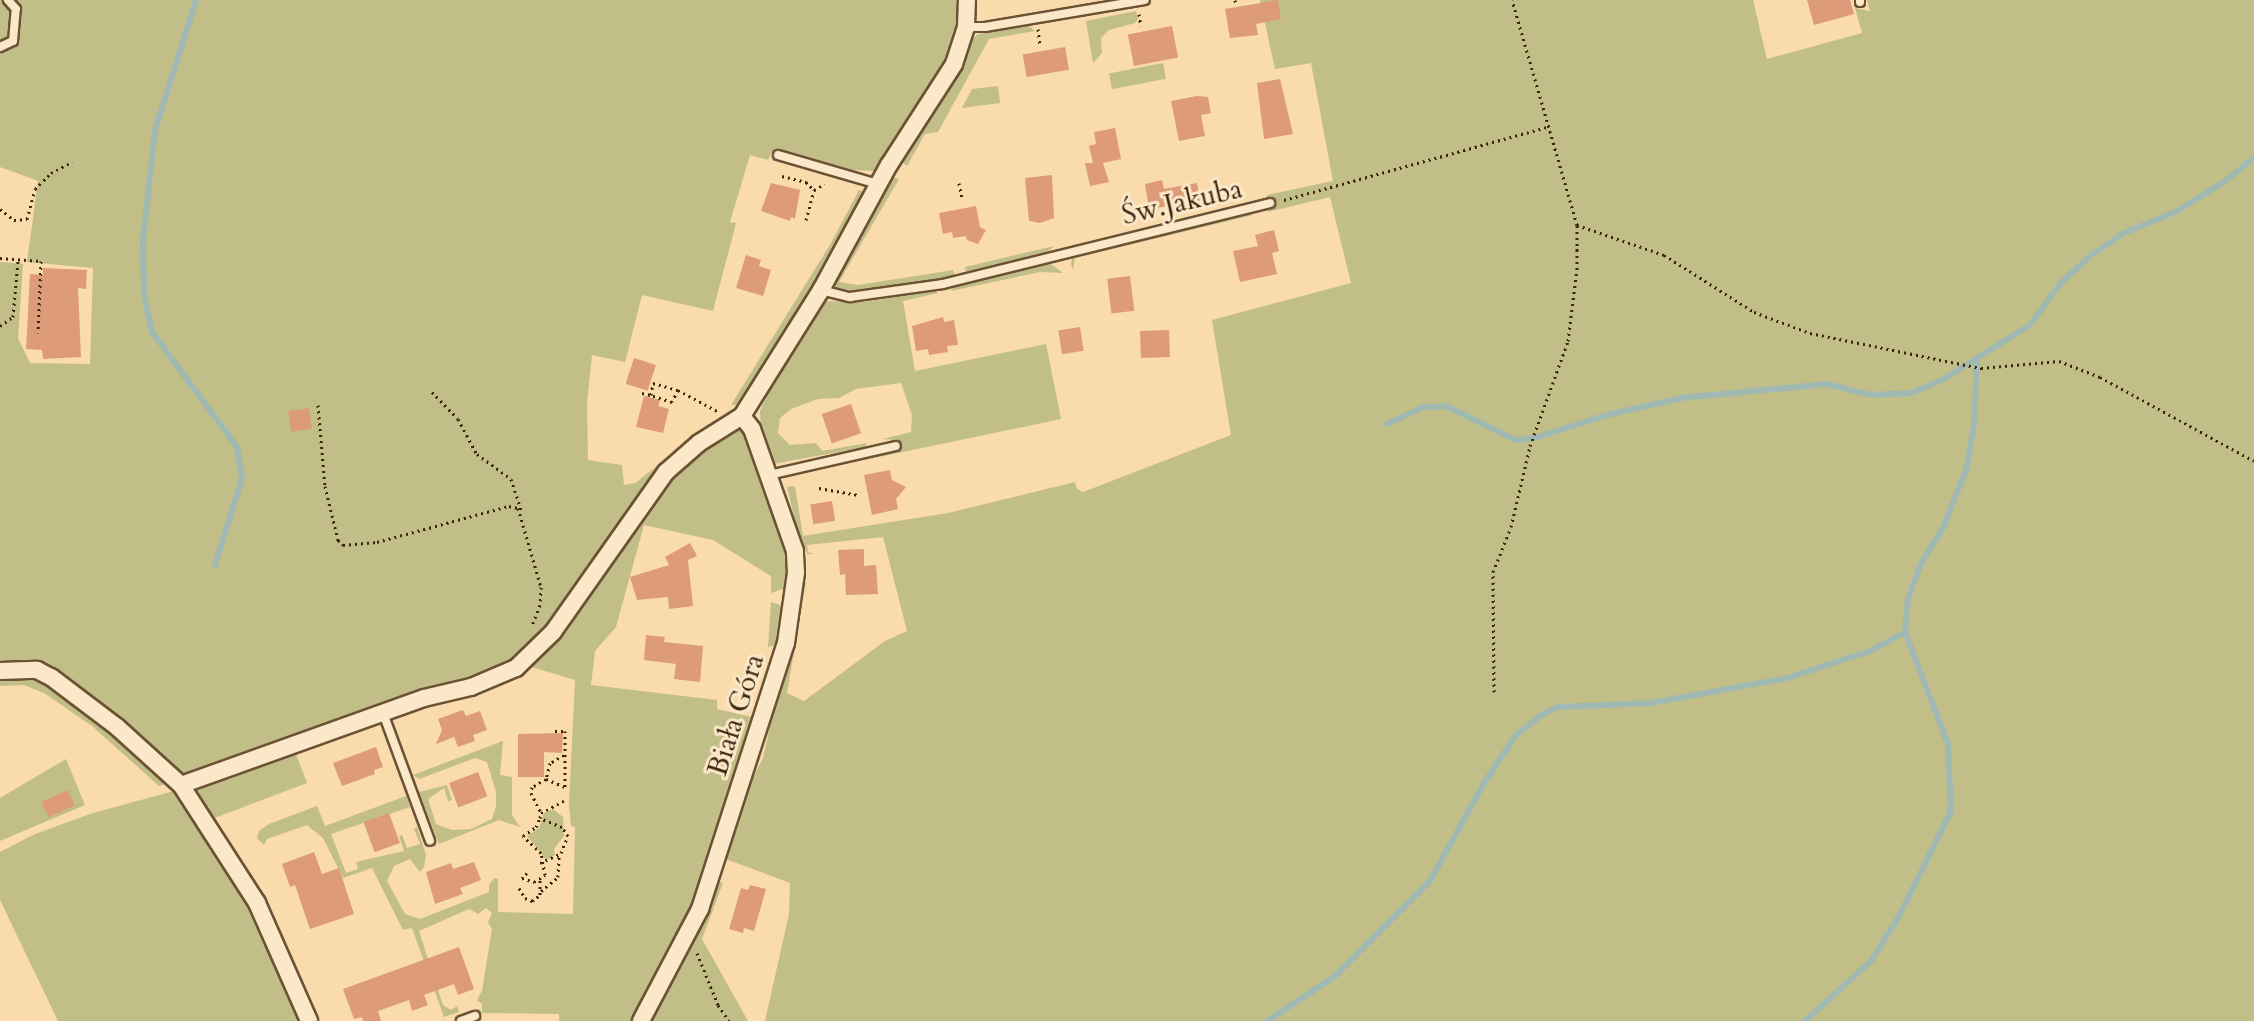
<!DOCTYPE html>
<html>
<head>
<meta charset="utf-8">
<style>
	body { margin:0 }
	#map { position:relative; width:2254px; height:1021px; overflow:hidden; background:#f9dbac; font-family:Cardo,serif }
	div>[style] { position:absolute }
	[style*='--x'] { left:calc(var(--x)*1px); top:calc(var(--y)*1px); width:calc(var(--w)*1px); rotate:calc(var(--a)*1deg) }
	.green>* { inset:0; background:#c1bf87; transform-origin:0 0 }
	.stream>* { height:6px; margin:-3px; padding:0 3px; transform-origin:3px; border-radius:3px; background:#a1b9b3 }
	.building>* { inset:0; background:#de9b7a; transform-origin:0 0 }
	.path>* { height:3px; margin-top:-1.5px; transform-origin:0; background:repeating-linear-gradient(90deg,#3d240d 0 2px,transparent 0 6px) }
	.roads { filter:drop-shadow(2px 0 #6c5235) drop-shadow(-2px 0 #6c5235) drop-shadow(0 2px #6c5235) drop-shadow(0 -2px #6c5235) }
	.service>* { height:8px; margin:-4px; padding:0 4px; transform-origin:4px; border-radius:4px; background:#fbe8c9 }
	.minor>* { height:16px; margin:-8px; padding:0 8px; transform-origin:8px; border-radius:8px; background:#fbe8c9 }
	span { translate:-50% -50%; white-space:nowrap; text-align:center; line-height:1.15; -webkit-text-stroke:6px #fbe8c9; paint-order:stroke }
	.street-label { font-size:28px; color:#3d240d }
</style>
</head>
<body>
<div id="map">
	<div class="green">
		<i style="clip-path:polygon(0 0,962px 0,952px 55px,919px 111px,874px 171px,853px 170px,774px 148px,768px 160px,750px 155px,730px 222px,736px 223px,713px 311px,642px 295px,625px 362px,592px 355px,587px 403px,588px 460px,622px 465px,624px 485px,635px 483px,718px 419px,729px 429px,741px 428px,788px 542px,789px 587px,771px 593px,771px 576px,713px 540px,644px 525px,616px 627px,595px 651px,591px 685px,717px 700px,717px 709px,756px 718px,693px 911px,635px 1021px,559px 1021px,559px 1014px,482px 1013px,482px 1004px,477px 1000px,482px 991px,492px 929px,488px 922px,492px 913px,486px 908px,478px 914px,469px 909px,419px 931px,443px 1005px,451px 1010px,457px 1006px,459px 1012px,444px 1017px,412px 928px,403px 930px,372px 868px,343px 878px,323px 838px,307px 825px,267px 839px,264px 845px,257px 838px,259px 831px,269px 824px,317px 806px,325px 826px,406px 796px,410px 807px,331px 834px,346px 873px,358px 869px,356px 862px,404px 851px,399px 836px,402px 835px,407px 848px,420px 844px,414px 829px,417px 827px,426px 855px,424px 867px,420px 872px,410px 859px,394px 866px,387px 881px,405px 914px,420px 919px,489px 892px,489px 885px,494px 878px,498px 879px,498px 912px,573px 914px,575px 827px,571px 826px,569px 804px,575px 680px,515px 662px,184px 776px,177px 774px,84px 694px,0 666px,0 262px,23px 264px,18px 338px,30px 363px,90px 364px,93px 268px,27px 262px,38px 181px,0 167px)"></i>
		<i style="clip-path:polygon(1260px 0,1753px 0,1767px 59px,1862px 33px,1855px 8px,1870px 11px,1867px 0,2254px 0,2254px 1021px,765px 1021px,789px 914px,790px 883px,723px 858px,743px 797px,763px 758px,803px 580px,806px 582px,787px 693px,804px 701px,885px 641px,907px 631px,883px 537px,807px 545px,808px 552px,814px 554px,808px 554px,801px 546px,787px 487px,795px 486px,803px 536px,948px 513px,1075px 482px,1077px 489px,1083px 492px,1231px 435px,1212px 320px,1351px 283px,1330px 197px,1268px 212px,1267px 195px,1333px 181px,1311px 63px,1275px 69px)"></i>
		<i style="clip-path:polygon(1136px 11px,1138px 19px,1135px 23px,1109px 30px,1101px 38px,1102px 53px,1093px 63px,1086px 21px)"></i>
		<i style="clip-path:polygon(1029px 26px,1035px 31px,989px 39px,938px 132px,925px 134px,907px 166px,901px 161px,970px 41px,978px 34px)"></i>
		<i style="left:1163px;top:63px;width:16px;height:55px;rotate:79deg"></i>
		<i style="clip-path:polygon(998px 86px,1000px 103px,962px 108px,972px 89px)"></i>
		<i style="clip-path:polygon(892px 177px,899px 179px,839px 282px,858px 285px,953px 270px,955px 277px,871px 291px,837px 289px,833px 280px,888px 178px)"></i>
		<i style="clip-path:polygon(859px 190px,866px 193px,745px 405px,731px 405px,831px 243px)"></i>
		<i style="clip-path:polygon(1246px 214px,1253px 215px,1075px 258px,1073px 270px,1071px 264px,1073px 254px)"></i>
		<i style="clip-path:polygon(1054px 246px,1049px 251px,966px 273px,965px 267px)"></i>
		<i style="clip-path:polygon(1051px 264px,1063px 273px,1040px 272px,951px 291px,953px 287px,1028px 265px)"></i>
		<i style="clip-path:polygon(936px 291px,938px 293px,903px 301px,915px 371px,1046px 344px,1061px 419px,802px 473px,799px 471px,893px 452px,899px 450px,898px 440px,883px 439px,911px 432px,912px 415px,901px 383px,856px 389px,839px 398px,818px 399px,791px 409px,780px 418px,778px 433px,790px 445px,816px 443px,822px 451px,867px 443px,865px 447px,773px 464px,761px 432px,760px 411px,782px 363px,821px 301px,864px 302px)"></i>
		<i style="clip-path:polygon(771px 602px,786px 607px,780px 644px,768px 647px)"></i>
		<i style="clip-path:polygon(31px 675px,69px 694px,168px 783px,159px 786px,92px 726px,44px 693px,24px 685px,0 686px,0 676px)"></i>
		<i style="clip-path:polygon(503px 741px,500px 775px,512px 777px,512px 815px,520px 827px,499px 820px,439px 844px,419px 792px,447px 785px,452px 800px,448px 801px,444px 788px,428px 799px,436px 824px,452px 830px,471px 829px,492px 819px,496px 806px,496px 792px,487px 762px,475px 758px,419px 779px,413px 775px)"></i>
		<i style="clip-path:polygon(294px 749px,307px 783px,212px 819px,254px 880px,250px 881px,194px 791px,197px 786px)"></i>
		<i style="clip-path:polygon(66px 759px,85px 805px,0 841px,0 798px)"></i>
		<i style="clip-path:polygon(174px 791px,251px 904px,302px 1021px,58px 1021px,0 900px,0 852px,35px 834px,93px 813px)"></i>
		<i style="clip-path:polygon(553px 809px,563px 817px,564px 836px,554px 849px,555px 855px,546px 860px,527px 836px,539px 828px,544px 813px)"></i>
		<i style="clip-path:polygon(717px 881px,723px 883px,702px 939px,748px 1021px,648px 1021px)"></i>
	</div>
	<div class="stream">
		<i style="--x:196;--y:0;--w:136;--a:107.5"></i>
		<i style="--x:155;--y:130;--w:111;--a:96.2"></i>
		<i style="--x:143;--y:240;--w:55;--a:89"></i>
		<i style="--x:144;--y:295;--w:38;--a:78"></i>
		<i style="--x:152;--y:332;--w:143;--a:53.5"></i>
		<i style="--x:237;--y:447;--w:31;--a:81"></i>
		<i style="--x:242;--y:478;--w:91;--a:107.2"></i>
		<i style="--x:1387;--y:424;--w:40;--a:-25"></i>
		<i style="--x:1423;--y:407;--w:23;--a:-2"></i>
		<i style="--x:1446;--y:406;--w:77;--a:26.2"></i>
		<i style="--x:1515;--y:440;--w:20;--a:-6"></i>
		<i style="--x:1535;--y:438;--w:76;--a:-17.7"></i>
		<i style="--x:1607;--y:415;--w:76;--a:-12.9"></i>
		<i style="--x:1681;--y:398;--w:146;--a:-5.5"></i>
		<i style="--x:1826;--y:384;--w:46;--a:13.7"></i>
		<i style="--x:1871;--y:395;--w:40;--a:-2.9"></i>
		<i style="--x:1911;--y:393;--w:36;--a:-23"></i>
		<i style="--x:1944;--y:379;--w:39;--a:-32"></i>
		<i style="--x:1267;--y:1021;--w:80;--a:-33.3"></i>
		<i style="--x:1334;--y:977;--w:136;--a:-45"></i>
		<i style="--x:1430;--y:881;--w:112;--a:-61.1"></i>
		<i style="--x:1484;--y:783;--w:58;--a:-56.3"></i>
		<i style="--x:1516;--y:735;--w:31;--a:-38"></i>
		<i style="--x:1540;--y:716;--w:20;--a:-27"></i>
		<i style="--x:1558;--y:707;--w:93;--a:-2.5"></i>
		<i style="--x:1651;--y:703;--w:138;--a:-10.4"></i>
		<i style="--x:1787;--y:678;--w:87;--a:-18"></i>
		<i style="--x:1870;--y:651;--w:40;--a:-28"></i>
		<i style="--x:1805;--y:1021;--w:89;--a:-42.3"></i>
		<i style="--x:1871;--y:961;--w:51;--a:-57.9"></i>
		<i style="--x:1898;--y:918;--w:119;--a:-63.6"></i>
		<i style="--x:1951;--y:811;--w:67;--a:-92.6"></i>
		<i style="--x:1948;--y:744;--w:120;--a:-111"></i>
		<i style="--x:1905;--y:632;--w:33;--a:-85"></i>
		<i style="--x:1908;--y:599;--w:37;--a:-70"></i>
		<i style="--x:1921;--y:564;--w:42;--a:-58.6"></i>
		<i style="--x:1943;--y:528;--w:62;--a:-68.4"></i>
		<i style="--x:1966;--y:470;--w:46;--a:-79.9"></i>
		<i style="--x:1974;--y:425;--w:67;--a:-87.4"></i>
		<i style="--x:1977;--y:358;--w:62;--a:-31.9"></i>
		<i style="--x:2030;--y:325;--w:51;--a:-53.8"></i>
		<i style="--x:2060;--y:284;--w:41;--a:-43"></i>
		<i style="--x:2090;--y:256;--w:41;--a:-34.1"></i>
		<i style="--x:2124;--y:233;--w:57;--a:-22.5"></i>
		<i style="--x:2177;--y:211;--w:55;--a:-31.7"></i>
		<i style="--x:2224;--y:182;--w:38;--a:-39"></i>
	</div>
	<div class="building">
		<i style="clip-path:polygon(1278px 0,1281px 19px,1256px 24px,1258px 35px,1230px 38px,1225px 9px)"></i>
		<i style="clip-path:polygon(1807px 0,1850px 0,1854px 14px,1814px 25px)"></i>
		<i style="left:1172px;top:26px;width:32px;height:45px;rotate:79deg"></i>
		<i style="left:1065px;top:47px;width:23px;height:43px;rotate:80deg"></i>
		<i style="clip-path:polygon(1280px 79px,1293px 134px,1264px 139px,1257px 83px)"></i>
		<i style="clip-path:polygon(1197px 96px,1208px 97px,1211px 113px,1201px 115px,1205px 136px,1179px 141px,1171px 101px)"></i>
		<i style="clip-path:polygon(1115px 128px,1121px 159px,1103px 163px,1109px 182px,1090px 186px,1085px 163px,1093px 163px,1089px 146px,1096px 144px,1094px 132px)"></i>
		<i style="clip-path:polygon(1052px 175px,1054px 218px,1040px 223px,1029px 221px,1025px 178px)"></i>
		<i style="clip-path:polygon(1162px 180px,1164px 189px,1197px 183px,1200px 201px,1149px 209px,1145px 184px)"></i>
		<i style="clip-path:polygon(771px 183px,800px 190px,795px 219px,791px 217px,790px 221px,761px 211px)"></i>
		<i style="clip-path:polygon(976px 206px,980px 227px,986px 230px,978px 244px,967px 240px,966px 236px,953px 238px,952px 232px,943px 234px,939px 213px)"></i>
		<i style="clip-path:polygon(1274px 230px,1279px 251px,1272px 253px,1277px 274px,1240px 282px,1233px 251px,1258px 246px,1255px 235px)"></i>
		<i style="clip-path:polygon(746px 255px,761px 260px,759px 266px,771px 270px,763px 296px,736px 288px)"></i>
		<i style="clip-path:polygon(43px 268px,87px 270px,86px 289px,78px 288px,81px 357px,43px 359px,42px 350px,26px 349px,30px 274px,43px 275px)"></i>
		<i style="left:1130px;top:276px;width:35px;height:23px;rotate:83deg"></i>
		<i style="clip-path:polygon(943px 317px,944px 322px,954px 320px,958px 345px,947px 346px,948px 352px,929px 355px,928px 349px,916px 351px,912px 326px)"></i>
		<i style="left:1080px;top:327px;width:24px;height:22px;rotate:81deg"></i>
		<i style="left:1169px;top:330px;width:27px;height:29px;rotate:88deg"></i>
		<i style="left:634px;top:358px;width:23px;height:27px;rotate:18deg"></i>
		<i style="clip-path:polygon(644px 396px,660px 400px,658px 406px,669px 409px,663px 433px,636px 427px)"></i>
		<i style="left:851px;top:404px;width:31px;height:31px;rotate:71deg"></i>
		<i style="left:309px;top:408px;width:21px;height:21px;rotate:82deg"></i>
		<i style="clip-path:polygon(890px 470px,892px 480px,906px 487px,896px 499px,898px 509px,872px 515px,864px 475px)"></i>
		<i style="left:832px;top:501px;width:20px;height:22px;rotate:81deg"></i>
		<i style="clip-path:polygon(690px 543px,697px 556px,688px 560px,693px 606px,669px 609px,668px 597px,637px 600px,630px 577px,669px 565px,665px 557px)"></i>
		<i style="clip-path:polygon(864px 549px,864px 566px,876px 565px,878px 594px,846px 595px,845px 574px,840px 575px,838px 550px)"></i>
		<i style="clip-path:polygon(646px 635px,665px 637px,664px 642px,703px 646px,700px 682px,674px 679px,676px 664px,644px 660px)"></i>
		<i style="clip-path:polygon(463px 710px,466px 716px,480px 711px,487px 730px,473px 735px,475px 741px,458px 747px,454px 737px,436px 744px,442px 730px,438px 719px)"></i>
		<i style="clip-path:polygon(563px 733px,562px 753px,544px 752px,544px 777px,518px 777px,518px 734px)"></i>
		<i style="clip-path:polygon(376px 747px,383px 767px,374px 770px,375px 774px,342px 786px,333px 763px)"></i>
		<i style="left:478px;top:772px;width:26px;height:31px;rotate:69deg"></i>
		<i style="left:68px;top:790px;width:17px;height:29px;rotate:66deg"></i>
		<i style="left:389px;top:813px;width:32px;height:27px;rotate:70deg"></i>
		<i style="clip-path:polygon(314px 852px,322px 874px,339px 868px,354px 914px,310px 929px,295px 885px,290px 887px,282px 864px)"></i>
		<i style="clip-path:polygon(474px 862px,481px 880px,460px 888px,463px 894px,435px 904px,426px 872px,451px 863px,453px 869px)"></i>
		<i style="clip-path:polygon(750px 885px,766px 889px,754px 931px,744px 928px,743px 933px,729px 929px,741px 888px,748px 890px)"></i>
		<i style="clip-path:polygon(459px 947px,474px 989px,458px 995px,454px 984px,424px 995px,428px 1005px,412px 1011px,409px 1000px,378px 1011px,381px 1021px,363px 1021px,362px 1017px,354px 1019px,343px 989px)"></i>
	</div>
	<div class="path">
		<i style="--x:1235;--y:0;--w:5;--a:79"></i>
		<i style="--x:1139;--y:14;--w:12;--a:81"></i>
		<i style="--x:1038;--y:29;--w:16;--a:83"></i>
		<i style="--x:782;--y:176;--w:25;--a:14"></i>
		<i style="--x:806;--y:182;--w:11;--a:45"></i>
		<i style="--x:814;--y:190;--w:12;--a:-31"></i>
		<i style="--x:959;--y:183;--w:15;--a:79"></i>
		<i style="--x:1284;--y:200;--w:276;--a:-15.5"></i>
		<i style="--x:0;--y:209;--w:18;--a:38"></i>
		<i style="--x:14;--y:220;--w:13;--a:-4"></i>
		<i style="--x:27;--y:219;--w:31;--a:-75"></i>
		<i style="--x:35;--y:189;--w:23;--a:-45"></i>
		<i style="--x:51;--y:173;--w:24;--a:-28"></i>
		<i style="--x:806;--y:220;--w:31;--a:-75"></i>
		<i style="--x:1577;--y:225;--w:92;--a:19"></i>
		<i style="--x:1664;--y:255;--w:107;--a:32.3"></i>
		<i style="--x:1754;--y:312;--w:60;--a:20.6"></i>
		<i style="--x:1810;--y:333;--w:175;--a:11.6"></i>
		<i style="--x:1981;--y:368;--w:78;--a:-5.1"></i>
		<i style="--x:2059;--y:361;--w:44;--a:21.3"></i>
		<i style="--x:2100;--y:377;--w:175;--a:28.6"></i>
		<i style="--x:0;--y:258;--w:41;--a:4.2"></i>
		<i style="--x:41;--y:261;--w:72;--a:92.4"></i>
		<i style="--x:0;--y:326;--w:16;--a:-35"></i>
		<i style="--x:13;--y:317;--w:56;--a:-84.9"></i>
		<i style="--x:678;--y:390;--w:13;--a:117"></i>
		<i style="--x:672;--y:402;--w:22;--a:-162"></i>
		<i style="--x:651;--y:395;--w:12;--a:-81"></i>
		<i style="--x:653;--y:383;--w:26;--a:16"></i>
		<i style="--x:678;--y:390;--w:47;--a:28.2"></i>
		<i style="--x:432;--y:392;--w:37;--a:46"></i>
		<i style="--x:458;--y:419;--w:40;--a:62"></i>
		<i style="--x:477;--y:454;--w:42;--a:36.3"></i>
		<i style="--x:511;--y:479;--w:33;--a:72"></i>
		<i style="--x:642;--y:393;--w:9;--a:13"></i>
		<i style="--x:318;--y:405;--w:81;--a:85.1"></i>
		<i style="--x:325;--y:486;--w:56;--a:76.5"></i>
		<i style="--x:338;--y:540;--w:7;--a:45"></i>
		<i style="--x:343;--y:545;--w:34;--a:-5"></i>
		<i style="--x:377;--y:542;--w:137;--a:-15.3"></i>
		<i style="--x:509;--y:506;--w:9;--a:13"></i>
		<i style="--x:518;--y:508;--w:82;--a:73.8"></i>
		<i style="--x:541;--y:587;--w:18;--a:93"></i>
		<i style="--x:540;--y:605;--w:22;--a:111"></i>
		<i style="--x:819;--y:488;--w:40;--a:10"></i>
		<i style="--x:1494;--y:692;--w:120;--a:-90.5"></i>
		<i style="--x:1493;--y:572;--w:48;--a:-68.2"></i>
		<i style="--x:1511;--y:527;--w:83;--a:-76.8"></i>
		<i style="--x:1530;--y:446;--w:112;--a:-70.1"></i>
		<i style="--x:1568;--y:341;--w:73;--a:-82.9"></i>
		<i style="--x:1577;--y:269;--w:44;--a:-90"></i>
		<i style="--x:1577;--y:225;--w:234;--a:-106.1"></i>
		<i style="--x:555;--y:731;--w:10;--a:0"></i>
		<i style="--x:565;--y:731;--w:58;--a:90"></i>
		<i style="--x:564;--y:755;--w:16;--a:150"></i>
		<i style="--x:550;--y:763;--w:16;--a:104"></i>
		<i style="--x:546;--y:779;--w:21;--a:23"></i>
		<i style="--x:546;--y:779;--w:16;--a:150"></i>
		<i style="--x:532;--y:787;--w:6;--a:99"></i>
		<i style="--x:531;--y:793;--w:22;--a:63"></i>
		<i style="--x:541;--y:813;--w:26;--a:-28"></i>
		<i style="--x:540;--y:863;--w:23;--a:-25"></i>
		<i style="--x:561;--y:853;--w:18;--a:-68"></i>
		<i style="--x:568;--y:836;--w:11;--a:-124"></i>
		<i style="--x:562;--y:827;--w:24;--a:-158"></i>
		<i style="--x:540;--y:818;--w:5;--a:-79"></i>
		<i style="--x:527;--y:873;--w:7;--a:135"></i>
		<i style="--x:522;--y:878;--w:13;--a:18"></i>
		<i style="--x:534;--y:882;--w:13;--a:-32"></i>
		<i style="--x:545;--y:875;--w:22;--a:-100"></i>
		<i style="--x:541;--y:853;--w:25;--a:-137"></i>
		<i style="--x:523;--y:836;--w:16;--a:-35"></i>
		<i style="--x:536;--y:827;--w:10;--a:-66"></i>
		<i style="--x:519;--y:888;--w:12;--a:59"></i>
		<i style="--x:525;--y:898;--w:8;--a:23"></i>
		<i style="--x:532;--y:901;--w:10;--a:-37"></i>
		<i style="--x:540;--y:895;--w:15;--a:-90"></i>
		<i style="--x:541;--y:891;--w:22;--a:-39"></i>
		<i style="--x:558;--y:877;--w:21;--a:-87"></i>
		<i style="--x:697;--y:953;--w:56;--a:68"></i>
		<i style="--x:718;--y:1005;--w:19;--a:55"></i>
	</div>
	<div class="roads">
		<div class="service">
			<i style="--x:1860;--y:0;--w:2;--a:90"></i>
			<i style="--x:966;--y:27;--w:19;--a:0"></i>
			<i style="--x:985;--y:27;--w:162;--a:-9.6"></i>
			<i style="--x:0;--y:47;--w:14;--a:-25"></i>
			<i style="--x:13;--y:41;--w:32;--a:-85"></i>
			<i style="--x:16;--y:9;--w:12;--a:-132"></i>
			<i style="--x:778;--y:155;--w:104;--a:16.2"></i>
			<i style="--x:821;--y:290;--w:30;--a:14"></i>
			<i style="--x:850;--y:297;--w:94;--a:-8"></i>
			<i style="--x:943;--y:284;--w:337;--a:-13.9"></i>
			<i style="--x:769;--y:475;--w:130;--a:-12.9"></i>
			<i style="--x:383;--y:713;--w:136;--a:69.8"></i>
			<i style="--x:461;--y:1021;--w:15;--a:-20"></i>
		</div>
		<div class="minor">
			<i style="--x:0;--y:671;--w:37;--a:-2"></i>
			<i style="--x:37;--y:670;--w:16;--a:27"></i>
			<i style="--x:51;--y:677;--w:83;--a:37.1"></i>
			<i style="--x:117;--y:727;--w:86;--a:42.2"></i>
			<i style="--x:181;--y:785;--w:140;--a:57.2"></i>
			<i style="--x:257;--y:903;--w:129;--a:66.2"></i>
			<i style="--x:181;--y:785;--w:258;--a:-19.7"></i>
			<i style="--x:424;--y:698;--w:48;--a:-13.2"></i>
			<i style="--x:471;--y:687;--w:49;--a:-22.9"></i>
			<i style="--x:516;--y:668;--w:52;--a:-44.2"></i>
			<i style="--x:553;--y:632;--w:196;--a:-54.8"></i>
			<i style="--x:666;--y:472;--w:44;--a:-41.3"></i>
			<i style="--x:699;--y:443;--w:51;--a:-32.1"></i>
			<i style="--x:742;--y:416;--w:149;--a:-57.9"></i>
			<i style="--x:821;--y:290;--w:142;--a:-61.5"></i>
			<i style="--x:889;--y:165;--w:120;--a:-57.2"></i>
			<i style="--x:954;--y:64;--w:39;--a:-72"></i>
			<i style="--x:966;--y:27;--w:27;--a:-88"></i>
			<i style="--x:641;--y:1021;--w:127;--a:-62.2"></i>
			<i style="--x:700;--y:909;--w:280;--a:-72.1"></i>
			<i style="--x:786;--y:643;--w:71;--a:-81.9"></i>
			<i style="--x:796;--y:573;--w:22;--a:-93"></i>
			<i style="--x:795;--y:551;--w:129;--a:-109.4"></i>
			<i style="--x:752;--y:429;--w:16;--a:-128"></i>
		</div>
	</div>
	<div class="street-label">
		<span style="left:1182px;top:202px;rotate:-13deg">Św.Jakuba</span>
		<span style="left:736px;top:715px;rotate:-72deg">Biała Góra</span>
	</div>
</div>
</body>
</html>
